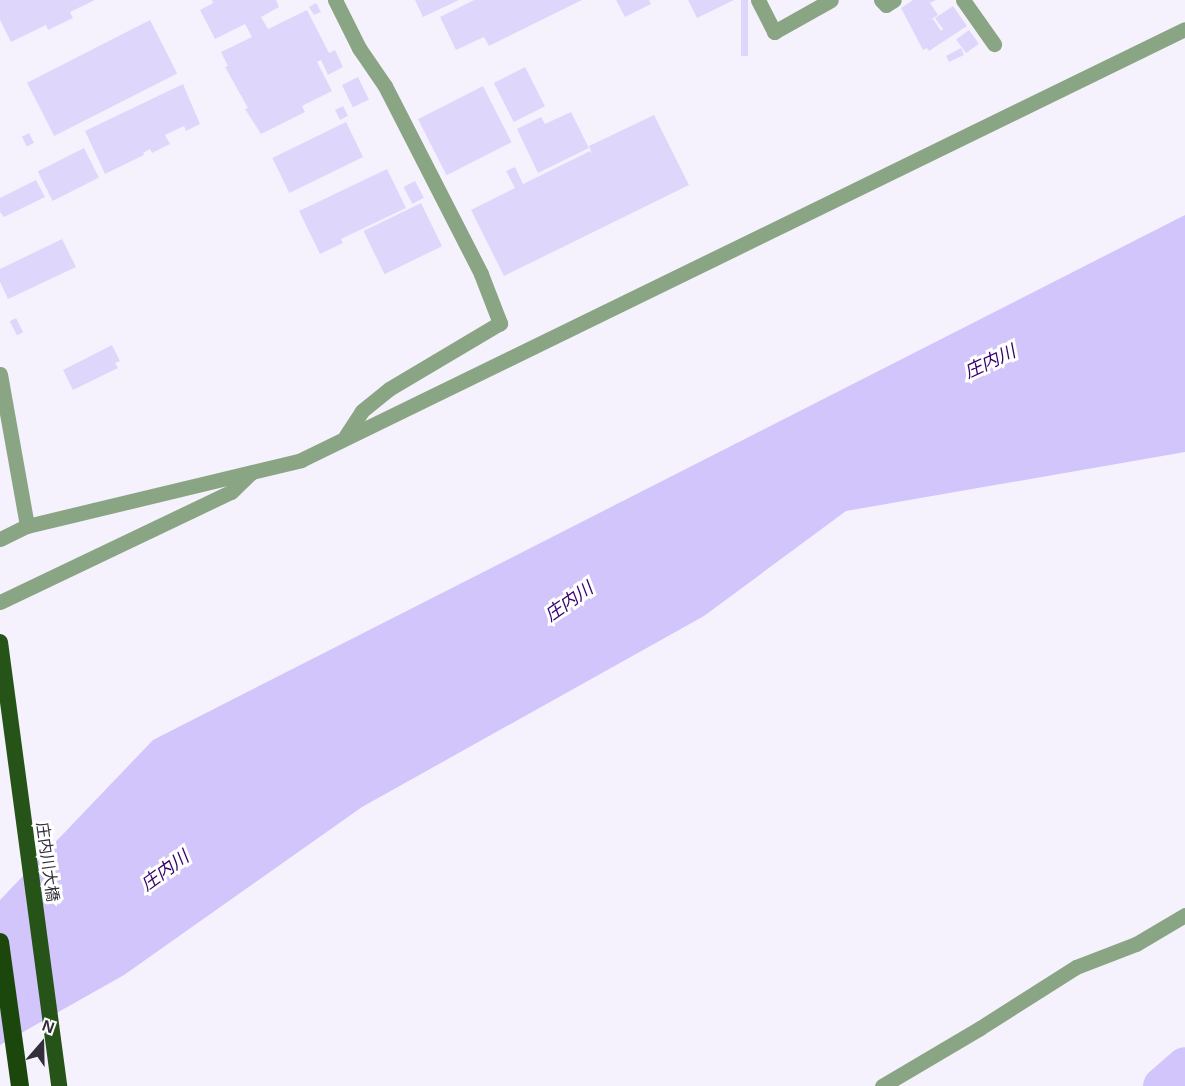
<!DOCTYPE html>
<html>
<head>
<meta charset="utf-8">
<style>
	body { margin:0 }
	#map { position:relative; width:1185px; height:1086px; overflow:hidden; background:#f5f2fe; font-family:Arial,"Noto Sans JP",sans-serif }
	div>[style] { position:absolute }
	[style*='--x'] { left:calc(var(--x)*1px); top:calc(var(--y)*1px); width:calc(var(--w)*1px); rotate:calc(var(--a)*1deg) }
	.water>* { inset:0; background:#d2c5fb }
	.river>* { height:39px; margin:-19.5px; padding:0 19.5px; transform-origin:19.5px; border-radius:19.5px; background:#d2c5fb }
	.building>* { inset:0; background:#dfd7fb; transform-origin:0 0 }
	.minor>* { height:15px; margin:-7.5px; padding:0 7.5px; transform-origin:7.5px; border-radius:7.5px; background:#8aa583 }
	.trunk>* { height:16px; margin:-8px; padding:0 8px; transform-origin:8px; border-radius:8px; background:#265418 }
	.motorway>* { height:18px; margin:-9px; padding:0 9px; transform-origin:9px; border-radius:9px; background:#1b470c }
	span { translate:-50% -50%; white-space:nowrap; text-align:center; line-height:1.15; -webkit-text-stroke:6px #fff; paint-order:stroke }
	.street-label { font-size:16px; color:#322f3b }
	.water-label { font-size:18px; color:#37036d; font-style:italic }
	.north { position:absolute; left:12px; top:1014px; width:60px; height:60px; -webkit-text-stroke:4px #fff; paint-order:stroke; rotate:20deg; font-size:16px; font-weight:700; line-height:24px; text-align:center; color:#322f3b }
	.north::after { content:''; display:block; margin:auto; width:21px; height:27px; background:#322f3b; clip-path:polygon(50% 0,100% 100%,50% 72%,0 100%) }
</style>
</head>
<body>
<div id="map">
	<div class="water">
		<i style="clip-path:polygon(1185px 215px,1185px 452px,846px 511px,704px 616px,362px 807px,124px 975px,0 1045px,0 900px,153px 740px)"></i>
	</div>
	<div class="river">
		<i style="--x:1162;--y:1086;--w:30;--a:-41"></i>
	</div>
	<div class="building">
		<i style="clip-path:polygon(0 0,95px 0,70px 12px,73px 18px,48px 30px,46px 25px,11px 42px,0 20px)"></i>
		<i style="clip-path:polygon(212px 0,276px 0,279px 7px,261px 17px,268px 29px,307px 10px,329px 53px,335px 50px,343px 67px,328px 75px,321px 60px,317px 62px,332px 91px,302px 106px,305px 112px,261px 134px,245px 109px,248px 108px,225px 67px,228px 66px,221px 52px,252px 37px,245px 24px,215px 39px,200px 10px,213px 3px)"></i>
		<i style="clip-path:polygon(415px 0,459px 0,423px 17px)"></i>
		<i style="clip-path:polygon(474px 0,582px 0,489px 46px,484px 37px,456px 50px,440px 17px)"></i>
		<i style="clip-path:polygon(616px 0,649px 0,651px 4px,625px 17px)"></i>
		<i style="clip-path:polygon(688px 0,734px 0,697px 18px)"></i>
		<i style="left:741px;top:0;width:7px;height:56px"></i>
		<i style="clip-path:polygon(913px 0,936px 0,930px 3px,938px 15px,930px 20px,933px 19px,941px 31px,943px 29px,935px 18px,953px 6px,967px 26px,929px 51px,927px 48px,923px 50px,901px 8px)"></i>
		<i style="clip-path:polygon(316px 3px,321px 12px,314px 15px,309px 7px)"></i>
		<i style="left:150px;top:20px;width:60px;height:138px;rotate:63deg"></i>
		<i style="left:969px;top:30px;width:17px;height:16px;rotate:54deg"></i>
		<i style="clip-path:polygon(961px 48px,964px 55px,949px 62px,946px 56px)"></i>
		<i style="left:525px;top:67px;width:44px;height:35px;rotate:63deg"></i>
		<i style="left:358px;top:77px;width:25px;height:18px;rotate:64deg"></i>
		<i style="clip-path:polygon(183px 84px,200px 124px,186px 131px,184px 126px,165px 135px,170px 144px,152px 153px,150px 149px,143px 153px,144px 155px,105px 174px,85px 131px)"></i>
		<i style="left:483px;top:86px;width:63px;height:73px;rotate:63deg"></i>
		<i style="left:343px;top:106px;width:11px;height:9px;rotate:63deg"></i>
		<i style="clip-path:polygon(571px 112px,589px 148px,538px 173px,517px 129px,541px 117px,545px 124px)"></i>
		<i style="clip-path:polygon(654px 115px,689px 185px,504px 276px,471px 210px,515px 188px,506px 171px,515px 167px,523px 184px,590px 151px,592px 154px,589px 146px)"></i>
		<i style="left:346px;top:122px;width:39px;height:82px;rotate:64deg"></i>
		<i style="left:29px;top:133px;width:11px;height:8px;rotate:63deg"></i>
		<i style="left:84px;top:148px;width:33px;height:52px;rotate:63deg"></i>
		<i style="clip-path:polygon(387px 169px,406px 208px,341px 239px,343px 243px,320px 254px,299px 211px)"></i>
		<i style="clip-path:polygon(36px 180px,45px 197px,4px 217px,0 212px,0 198px)"></i>
		<i style="left:415px;top:181px;width:19px;height:13px;rotate:62deg"></i>
		<i style="left:421px;top:203px;width:48px;height:64px;rotate:64deg"></i>
		<i style="clip-path:polygon(62px 239px,76px 267px,8px 299px,0 282px,0 269px)"></i>
		<i style="left:16px;top:318px;width:16px;height:7px;rotate:63deg"></i>
		<i style="clip-path:polygon(112px 345px,120px 361px,115px 363px,118px 368px,73px 390px,63px 370px)"></i>
	</div>
	<div class="minor">
		<i style="--x:335;--y:0;--w:54;--a:63.4"></i>
		<i style="--x:359;--y:48;--w:46;--a:55.6"></i>
		<i style="--x:385;--y:86;--w:211;--a:62.9"></i>
		<i style="--x:481;--y:274;--w:53;--a:68.8"></i>
		<i style="--x:500;--y:323;--w:129;--a:149.3"></i>
		<i style="--x:389;--y:389;--w:35;--a:141"></i>
		<i style="--x:362;--y:411;--w:30;--a:123"></i>
		<i style="--x:758;--y:0;--w:36;--a:63"></i>
		<i style="--x:774;--y:32;--w:65;--a:-29.3"></i>
		<i style="--x:881;--y:0;--w:7;--a:45"></i>
		<i style="--x:886;--y:5;--w:9;--a:-32"></i>
		<i style="--x:963;--y:0;--w:54;--a:54.8"></i>
		<i style="--x:0;--y:374;--w:154;--a:79.9"></i>
		<i style="--x:0;--y:539;--w:30;--a:-26"></i>
		<i style="--x:27;--y:526;--w:282;--a:-13.5"></i>
		<i style="--x:301;--y:460;--w:983;--a:-25.99"></i>
		<i style="--x:0;--y:602;--w:256;--a:-25.5"></i>
		<i style="--x:231;--y:492;--w:28;--a:-44"></i>
		<i style="--x:882;--y:1086;--w:114;--a:-30.6"></i>
		<i style="--x:980;--y:1028;--w:114;--a:-32.4"></i>
		<i style="--x:1076;--y:967;--w:64;--a:-21"></i>
		<i style="--x:1136;--y:944;--w:57;--a:-30.6"></i>
	</div>
	<div class="trunk">
		<i style="--x:0;--y:642;--w:448;--a:82.4"></i>
	</div>
	<div class="motorway">
		<i style="--x:0;--y:942;--w:145;--a:82.1"></i>
	</div>
	<div class="street-label">
		<span style="left:47px;top:862px;rotate:82deg">庄内川大橋</span>
	</div>
	<div class="water-label">
		<span style="left:990px;top:362px;rotate:-25deg">庄内川</span>
		<span style="left:569px;top:602px;rotate:-35deg">庄内川</span>
		<span style="left:165px;top:871px;rotate:-36deg">庄内川</span>
	</div>
	<div class="north">N</div>
</div>
</body>
</html>
